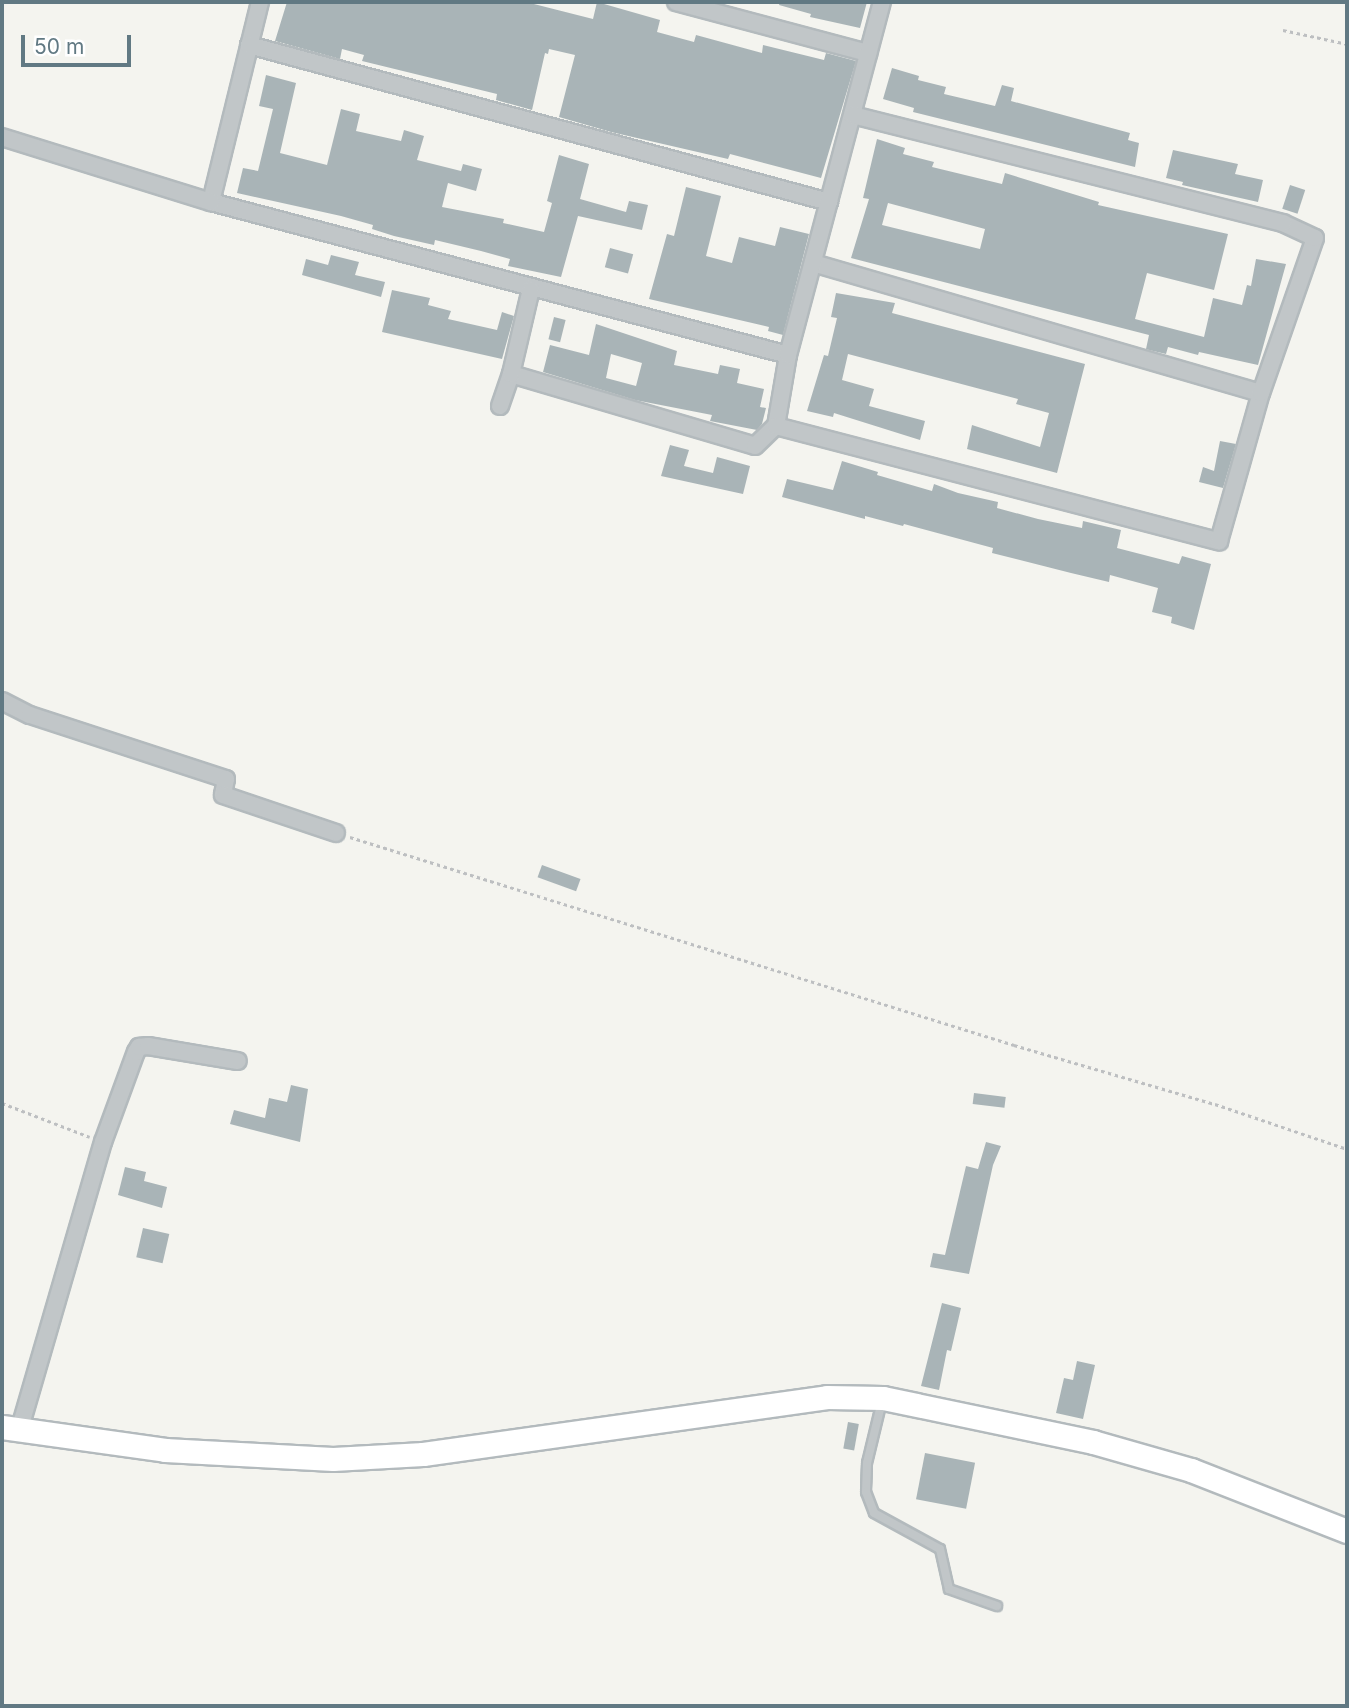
<!DOCTYPE html>
<html>
<head>
<meta charset="utf-8">
<style>
	body { margin:0 }
	#map { position:relative; width:1349px; height:1708px; overflow:hidden; background:#f4f4ef; font-family:Inter,sans-serif }
	div>[style] { position:absolute }
	[style*='--x'] { left:calc(var(--x)*1px); top:calc(var(--y)*1px); width:calc(var(--w)*1px); rotate:calc(var(--a)*1deg) }
	.building>* { inset:0; background:#a9b4b7; transform-origin:0 0 }
	.path>* { height:2.5px; margin-top:-1.25px; transform-origin:0; background:repeating-linear-gradient(90deg,#bdbfc1 0 3.5px,transparent 0 7px) }
	.roads { filter:drop-shadow(2px 0 #b3babd) drop-shadow(-2px 0 #b3babd) drop-shadow(0 2px #b3babd) drop-shadow(0 -2px #b3babd) }
	.service>* { height:8px; margin:-4px; padding:0 4px; transform-origin:4px; border-radius:4px; background:#c1c6c8 }
	.minor>* { height:16px; margin:-8px; padding:0 8px; transform-origin:8px; border-radius:8px; background:#c1c6c8 }
	.secondary>* { height:23px; margin:-11.5px; padding:0 11.5px; transform-origin:11.5px; border-radius:11.5px; background:#fff }
	span { translate:-50% -50%; white-space:nowrap; text-align:center; line-height:1.15; -webkit-text-stroke:7px #fff; paint-order:stroke }
	.frame { position:absolute; inset:0; border:4px solid #617983; pointer-events:none }
	.scale { position:absolute; left:21px; top:35px; width:110px; height:32px; box-sizing:border-box; border:4px solid #617983; border-top:0; padding-left:9px; font-size:21px; line-height:24px; white-space:nowrap; color:#617983; -webkit-text-stroke:5px #fff; paint-order:stroke }
</style>
</head>
<body>
<div id="map">
	<div class="building">
		<i style="clip-path:polygon(287px 2px,526px 2px,593px 19px,597px 2px,660px 20px,657px 32px,694px 42px,696px 35px,762px 53px,763px 45px,824px 60px,826px 53px,856px 61px,821px 178px,730px 154px,728px 159px,611px 132px,559px 117px,575px 55px,549px 49px,548px 54px,545px 53px,532px 110px,496px 100px,497px 94px,362px 61px,364px 55px,342px 49px,340px 59px,275px 41px)"></i>
		<i style="clip-path:polygon(780px 2px,867px 2px,860px 28px,810px 17px,811px 14px,779px 5px)"></i>
		<i style="clip-path:polygon(892px 68px,919px 76px,918px 80px,946px 87px,944px 94px,995px 106px,1002px 85px,1014px 88px,1011px 101px,1130px 133px,1128px 140px,1139px 143px,1135px 167px,913px 112px,914px 108px,883px 99px)"></i>
		<i style="clip-path:polygon(266px 75px,296px 83px,280px 153px,327px 165px,341px 109px,360px 114px,356px 131px,401px 141px,404px 130px,424px 136px,417px 160px,461px 171px,463px 164px,482px 169px,476px 191px,448px 183px,442px 207px,504px 219px,503px 223px,544px 232px,552px 203px,547px 201px,559px 155px,589px 164px,580px 199px,626px 212px,629px 201px,648px 205px,642px 230px,578px 216px,561px 277px,508px 266px,510px 259px,481px 251px,435px 240px,434px 245px,394px 236px,372px 229px,373px 225px,341px 216px,237px 193px,243px 168px,258px 171px,273px 109px,259px 106px)"></i>
		<i style="clip-path:polygon(evenodd,877px 139px,905px 148px,903px 154px,934px 162px,932px 167px,1002px 184px,1005px 173px,1099px 202px,1098px 205px,1228px 234px,1214px 290px,1147px 273px,1135px 319px,1204px 337px,1213px 298px,1242px 305px,1247px 285px,1251px 286px,1256px 259px,1286px 264px,1258px 365px,1199px 352px,1198px 355px,1168px 347px,1166px 354px,1149px 350px,1146px 349px,1149px 335px,851px 258px,869px 199px,863px 198px,877px 139px,888px 203px,985px 229px,980px 249px,882px 225px,888px 203px)"></i>
		<i style="clip-path:polygon(1173px 150px,1238px 164px,1235px 174px,1263px 180px,1258px 202px,1182px 185px,1183px 182px,1166px 178px)"></i>
		<i style="left:1290px;top:185px;width:16px;height:25px;rotate:18deg"></i>
		<i style="clip-path:polygon(686px 187px,721px 196px,706px 256px,732px 263px,739px 237px,775px 246px,780px 227px,809px 234px,783px 335px,768px 331px,769px 327px,649px 299px,667px 234px,674px 236px)"></i>
		<i style="left:610px;top:248px;width:24px;height:20px;rotate:15deg"></i>
		<i style="clip-path:polygon(331px 255px,359px 262px,355px 275px,385px 282px,381px 297px,302px 275px,306px 259px,328px 265px)"></i>
		<i style="clip-path:polygon(392px 290px,430px 298px,428px 305px,451px 311px,448px 319px,497px 330px,502px 312px,514px 316px,502px 359px,382px 332px)"></i>
		<i style="clip-path:polygon(836px 293px,895px 303px,892px 313px,1085px 364px,1057px 473px,967px 449px,972px 425px,1040px 447px,1049px 413px,1016px 404px,1018px 399px,848px 354px,842px 380px,874px 389px,869px 406px,925px 421px,920px 440px,834px 413px,833px 417px,807px 411px,824px 355px,828px 356px,837px 318px,831px 317px)"></i>
		<i style="left:554px;top:317px;width:12px;height:23px;rotate:14deg"></i>
		<i style="clip-path:polygon(evenodd,596px 324px,677px 351px,674px 365px,718px 374px,720px 365px,740px 369px,737px 383px,764px 389px,760px 407px,766px 408px,762px 424px,757px 430px,710px 421px,712px 415px,635px 400px,543px 372px,550px 345px,589px 355px,596px 324px,611px 354px,642px 363px,636px 386px,606px 378px,611px 354px)"></i>
		<i style="clip-path:polygon(1220px 441px,1236px 444px,1223px 488px,1199px 482px,1203px 467px,1214px 471px)"></i>
		<i style="clip-path:polygon(670px 445px,689px 450px,684px 466px,713px 473px,717px 457px,750px 466px,743px 494px,661px 476px)"></i>
		<i style="clip-path:polygon(842px 461px,878px 472px,877px 475px,932px 491px,934px 484px,958px 493px,998px 502px,997px 508px,1038px 519px,1082px 528px,1083px 521px,1121px 530px,1117px 548px,1179px 564px,1182px 556px,1211px 564px,1194px 630px,1171px 623px,1172px 617px,1152px 612px,1158px 588px,1110px 575px,1109px 582px,1071px 573px,992px 553px,993px 548px,904px 524px,903px 526px,865px 516px,865px 519px,782px 497px,787px 479px,833px 490px)"></i>
		<i style="left:542px;top:865px;width:41px;height:13px;rotate:20deg"></i>
		<i style="clip-path:polygon(291px 1085px,308px 1089px,300px 1142px,230px 1124px,234px 1110px,265px 1118px,269px 1098px,287px 1102px)"></i>
		<i style="left:974px;top:1093px;width:32px;height:11px;rotate:7deg"></i>
		<i style="clip-path:polygon(986px 1142px,1001px 1146px,993px 1165px,969px 1274px,930px 1267px,933px 1253px,945px 1255px,966px 1166px,978px 1169px)"></i>
		<i style="clip-path:polygon(125px 1167px,146px 1172px,144px 1181px,167px 1187px,162px 1208px,118px 1195px)"></i>
		<i style="left:143px;top:1228px;width:27px;height:30px;rotate:13deg"></i>
		<i style="clip-path:polygon(942px 1303px,961px 1308px,951px 1351px,947px 1350px,939px 1390px,921px 1386px)"></i>
		<i style="clip-path:polygon(1077px 1361px,1095px 1365px,1083px 1419px,1056px 1413px,1064px 1378px,1073px 1380px)"></i>
		<i style="left:848px;top:1422px;width:11px;height:27px;rotate:10deg"></i>
		<i style="left:925px;top:1453px;width:51px;height:47px;rotate:11deg"></i>
	</div>
	<div class="path">
		<i style="--x:1283;--y:30;--w:66;--a:12.3"></i>
		<i style="--x:350;--y:837;--w:696;--a:17.39"></i>
		<i style="--x:1014;--y:1045;--w:209;--a:16.4"></i>
		<i style="--x:1215;--y:1104;--w:139;--a:18.8"></i>
		<i style="--x:2;--y:1103;--w:94;--a:21.1"></i>
	</div>
	<div class="roads">
		<div class="service">
			<i style="--x:882;--y:1401;--w:64;--a:103.6"></i>
			<i style="--x:867;--y:1463;--w:29;--a:92"></i>
			<i style="--x:866;--y:1492;--w:22;--a:69"></i>
			<i style="--x:874;--y:1513;--w:75;--a:28.6"></i>
			<i style="--x:940;--y:1549;--w:41;--a:77.3"></i>
			<i style="--x:949;--y:1589;--w:51;--a:19.5"></i>
		</div>
		<div class="minor">
			<i style="--x:260;--y:2;--w:206;--a:103.8"></i>
			<i style="--x:211;--y:202;--w:597;--a:14.85"></i>
			<i style="--x:676;--y:2;--w:199;--a:14.9"></i>
			<i style="--x:249;--y:45;--w:601;--a:15.15"></i>
			<i style="--x:2;--y:137;--w:219;--a:17.3"></i>
			<i style="--x:813;--y:263;--w:466;--a:16.2"></i>
			<i style="--x:511;--y:374;--w:254;--a:16.4"></i>
			<i style="--x:755;--y:446;--w:29;--a:-44"></i>
			<i style="--x:776;--y:426;--w:72;--a:-80.4"></i>
			<i style="--x:788;--y:355;--w:365;--a:-75.1"></i>
			<i style="--x:500;--y:406;--w:34;--a:-71"></i>
			<i style="--x:511;--y:374;--w:87;--a:-76.8"></i>
			<i style="--x:776;--y:426;--w:458;--a:14.6"></i>
			<i style="--x:1219;--y:541;--w:154;--a:-74.2"></i>
			<i style="--x:1261;--y:393;--w:164;--a:-70.8"></i>
			<i style="--x:1315;--y:238;--w:35;--a:-155"></i>
			<i style="--x:1283;--y:223;--w:444;--a:-165.9"></i>
			<i style="--x:2;--y:701;--w:31;--a:27"></i>
			<i style="--x:30;--y:715;--w:206;--a:18.1"></i>
			<i style="--x:226;--y:779;--w:16;--a:101"></i>
			<i style="--x:223;--y:795;--w:119;--a:18.6"></i>
			<i style="--x:19;--y:1431;--w:301;--a:-73.8"></i>
			<i style="--x:103;--y:1142;--w:96;--a:-69.9"></i>
			<i style="--x:136;--y:1052;--w:6;--a:-59"></i>
			<i style="--x:139;--y:1047;--w:9;--a:-6"></i>
			<i style="--x:148;--y:1046;--w:91;--a:9.5"></i>
		</div>
		<div class="secondary">
			<i style="--x:2;--y:1427;--w:165;--a:8"></i>
			<i style="--x:165;--y:1450;--w:168;--a:3.1"></i>
			<i style="--x:333;--y:1459;--w:90;--a:-3.2"></i>
			<i style="--x:423;--y:1454;--w:408;--a:-8"></i>
			<i style="--x:827;--y:1397;--w:56;--a:1"></i>
			<i style="--x:883;--y:1398;--w:215;--a:11.8"></i>
			<i style="--x:1093;--y:1442;--w:102;--a:15.9"></i>
			<i style="--x:1191;--y:1470;--w:168;--a:21.4"></i>
		</div>
	</div>
	<div class="frame"></div>
	<div class="scale">50 m</div>
</div>
</body>
</html>
